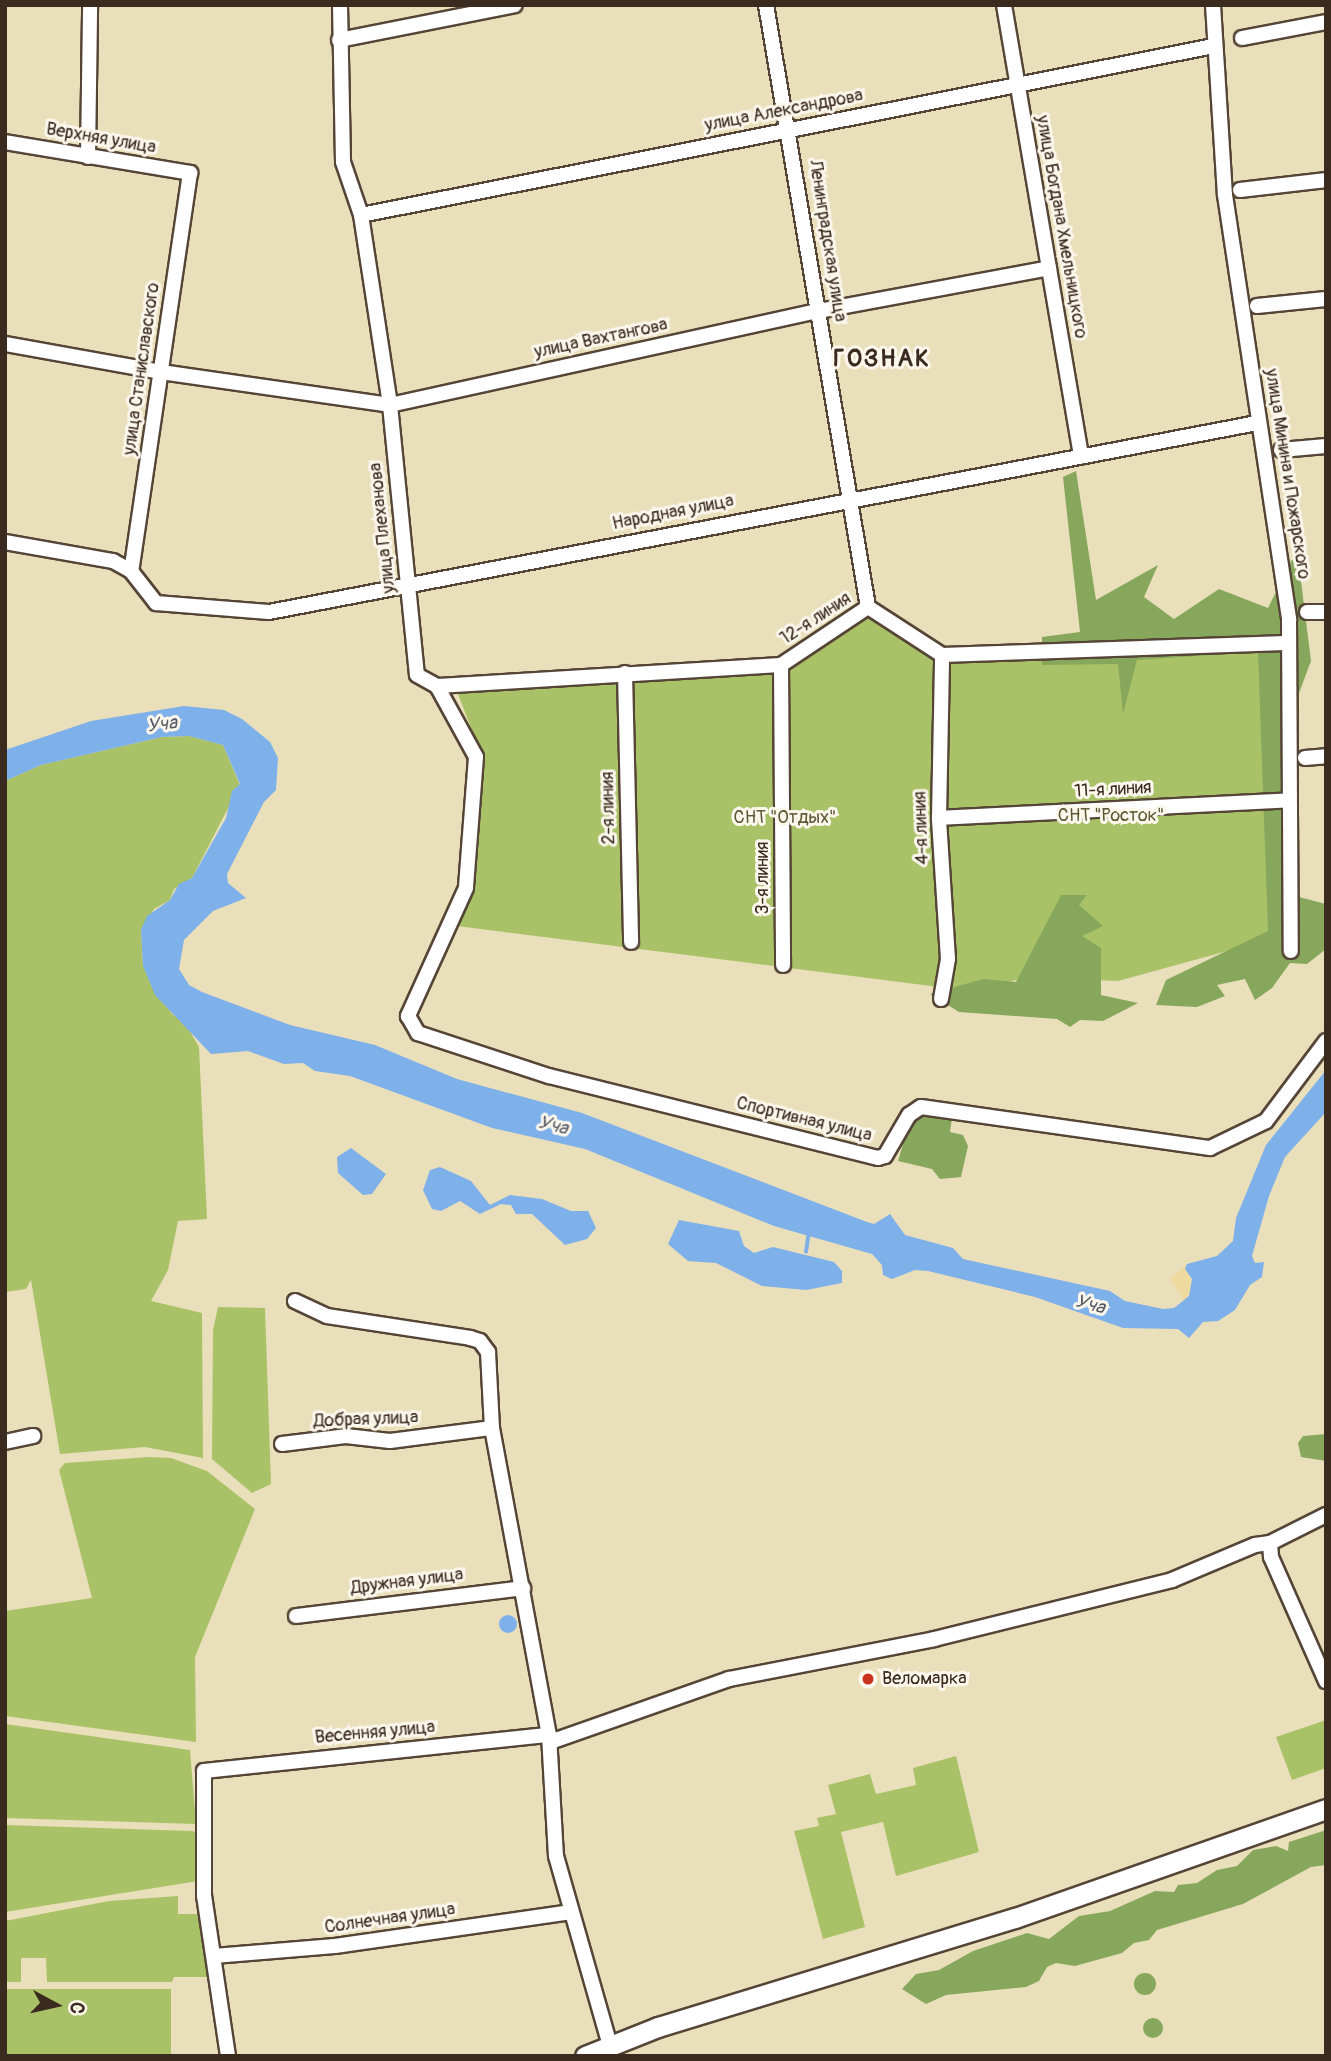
<!DOCTYPE html>
<html>
<head>
<meta charset="utf-8">
<style>
	body { margin:0 }
	#map { position:relative; width:1331px; height:2061px; overflow:hidden; background:#eadfbb; font-family:Pangolin,sans-serif }
	div>[style] { position:absolute }
	[style*='--x'] { left:calc(var(--x)*1px); top:calc(var(--y)*1px); width:calc(var(--w)*1px); rotate:calc(var(--a)*1deg) }
	.green>* { inset:0; background:#aac267; transform-origin:0 0 }
	.forest>* { inset:0; background:#87a85c }
	.round { border-radius:50% }
	.sand>* { inset:0; background:#eeda9e }
	.water>* { inset:0; background:#7eb0ea }
	.stream>* { height:3.5px; margin:-1.75px; padding:0 1.75px; transform-origin:1.75px; border-radius:1.75px; background:#7eb0ea }
	.roads { filter:drop-shadow(2px 0 #554536) drop-shadow(-2px 0 #554536) drop-shadow(0 2px #554536) drop-shadow(0 -2px #554536) }
	.minor>* { height:14px; margin:-7px; padding:0 7px; transform-origin:7px; border-radius:7px; background:#fff }
	.secondary>* { height:19px; margin:-9.5px; padding:0 9.5px; transform-origin:9.5px; border-radius:9.5px; background:#fff }
	.dots>* { width:19px; height:19px; translate:-50% -50%; box-sizing:border-box; border:4px solid #fbf7ec; border-radius:50% }
	span { translate:-50% -50%; white-space:nowrap; text-align:center; line-height:1.15; -webkit-text-stroke:6px #fbf7ec; paint-order:stroke }
	.street-label { font-size:18px; color:#3b2a1e }
	.park-label { font-size:18px; color:#5c5834 }
	.poi-label { font-size:18px; color:#3b2a1e }
	.left { translate:0 -50%; text-align:left }
	.water-label { font-size:19px; color:#525965; font-style:italic }
	.district-label { font-size:24px; color:#3b2a1e; font-weight:700; letter-spacing:2px }
	.frame { position:absolute; inset:0; border:7px solid #3b2a1e; pointer-events:none }
	.north { position:absolute; left:21px; top:1970px; width:70px; height:70px; -webkit-text-stroke:5px #fbf7ec; paint-order:stroke; rotate:98deg; font-size:19px; font-weight:700; line-height:28px; text-align:center; color:#3b2a1e }
	.north::after { content:''; display:block; margin:auto; width:24px; height:32px; background:#3b2a1e; clip-path:polygon(50% 0,100% 100%,50% 72%,0 100%) }
</style>
</head>
<body>
<div id="map">
	<div class="green">
		<i style="clip-path:polygon(868px 612px,939px 657px,939px 987px,457px 926px,471px 887px,483px 779px,481px 754px,458px 694px,787px 670px)"></i>
		<i style="clip-path:polygon(1270px 649px,1275px 938px,1118px 981px,1030px 977px,948px 995px,946px 661px)"></i>
		<i style="clip-path:polygon(189px 736px,223px 745px,240px 785px,192px 878px,174px 889px,170px 900px,154px 909px,141px 930px,143px 966px,172px 1014px,184px 1021px,199px 1047px,207px 1219px,178px 1221px,168px 1270px,151px 1301px,202px 1313px,203px 1458px,145px 1447px,60px 1454px,31px 1280px,26px 1289px,5px 1292px,5px 781px,41px 765px,162px 737px)"></i>
		<i style="clip-path:polygon(218px 1307px,265px 1308px,271px 1484px,252px 1493px,212px 1459px,213px 1330px)"></i>
		<i style="clip-path:polygon(149px 1457px,171px 1458px,207px 1471px,255px 1509px,195px 1657px,196px 1742px,5px 1716px,5px 1611px,92px 1598px,59px 1470px,65px 1463px)"></i>
		<i style="clip-path:polygon(1326px 1720px,1326px 1768px,1292px 1780px,1276px 1737px)"></i>
		<i style="clip-path:polygon(5px 1724px,190px 1750px,196px 1824px,5px 1818px)"></i>
		<i style="clip-path:polygon(956px 1756px,979px 1852px,896px 1876px,883px 1822px,841px 1832px,865px 1927px,823px 1939px,794px 1831px,819px 1826px,817px 1818px,836px 1814px,828px 1785px,870px 1774px,876px 1794px,916px 1785px,913px 1768px)"></i>
		<i style="clip-path:polygon(5px 1825px,193px 1831px,197px 1835px,198px 1881px,5px 1912px)"></i>
		<i style="clip-path:polygon(178px 1896px,178px 1914px,202px 1914px,210px 1977px,174px 1977px,172px 1982px,47px 1982px,46px 1958px,21px 1958px,21px 1982px,5px 1982px,5px 1921px,109px 1901px)"></i>
		<i style="left:5px;top:1989px;width:166px;height:67px"></i>
	</div>
	<div class="forest">
		<i style="clip-path:polygon(1076px 471px,1096px 600px,1158px 565px,1144px 597px,1174px 619px,1219px 589px,1268px 608px,1297px 549px,1311px 661px,1299px 693px,1299px 897px,1326px 904px,1326px 949px,1307px 964px,1290px 963px,1272px 988px,1255px 1000px,1245px 979px,1217px 985px,1225px 996px,1197px 1007px,1156px 1005px,1166px 980px,1268px 931px,1258px 652px,1137px 660px,1123px 714px,1118px 664px,1042px 665px,1042px 637px,1080px 632px,1063px 477px)"></i>
		<i style="clip-path:polygon(1061px 895px,1087px 895px,1079px 905px,1103px 926px,1082px 936px,1101px 948px,1101px 995px,1138px 1003px,1103px 1021px,1080px 1020px,1070px 1027px,1057px 1019px,959px 1012px,930px 994px,983px 979px,1016px 982px)"></i>
		<i style="clip-path:polygon(923px 1115px,952px 1118px,950px 1132px,963px 1135px,968px 1146px,961px 1177px,940px 1179px,932px 1169px,898px 1161px,907px 1130px)"></i>
		<i style="clip-path:polygon(1326px 1434px,1326px 1461px,1301px 1457px,1298px 1443px,1303px 1436px)"></i>
		<i style="clip-path:polygon(1326px 1830px,1326px 1865px,1311px 1867px,1243px 1904px,1157px 1930px,1149px 1940px,1134px 1943px,1122px 1953px,1075px 1966px,1056px 1963px,1047px 1967px,1039px 1981px,1026px 1987px,946px 1995px,926px 2004px,902px 1989px,916px 1974px,939px 1970px,973px 1951px,1027px 1933px,1049px 1939px,1079px 1916px,1110px 1911px,1155px 1891px,1174px 1892px,1178px 1885px,1197px 1883px,1217px 1870px,1237px 1866px,1253px 1850px,1276px 1846px,1288px 1851px,1289px 1842px)"></i>
		<i class="round" style="left:1134px;top:1973px;width:22px;height:22px"></i>
		<i class="round" style="left:1143px;top:2018px;width:20px;height:20px"></i>
	</div>
	<div class="sand">
		<i style="clip-path:polygon(1187px 1264px,1192px 1287px,1185px 1302px,1170px 1279px)"></i>
	</div>
	<div class="water">
		<i style="clip-path:polygon(184px 706px,224px 710px,242px 719px,270px 742px,278px 758px,276px 790px,264px 802px,227px 874px,228px 883px,246px 898px,213px 911px,184px 940px,179px 969px,189px 985px,202px 992px,290px 1025px,375px 1045px,457px 1079px,582px 1113px,867px 1222px,874px 1224px,890px 1214px,905px 1235px,953px 1248px,963px 1259px,1110px 1291px,1125px 1301px,1163px 1309px,1174px 1308px,1189px 1296px,1192px 1279px,1185px 1269px,1187px 1264px,1217px 1256px,1233px 1241px,1236px 1218px,1266px 1145px,1326px 1070px,1326px 1112px,1285px 1157px,1269px 1196px,1252px 1256px,1255px 1263px,1264px 1262px,1262px 1277px,1250px 1285px,1235px 1310px,1218px 1321px,1203px 1322px,1189px 1338px,1178px 1329px,1123px 1328px,1035px 1297px,928px 1271px,915px 1270px,892px 1279px,883px 1275px,882px 1265px,872px 1254px,774px 1226px,585px 1149px,492px 1128px,350px 1076px,315px 1071px,303px 1063px,284px 1064px,248px 1051px,211px 1054px,155px 995px,143px 966px,141px 930px,147px 916px,170px 900px,179px 884px,192px 878px,226px 818px,232px 791px,240px 784px,223px 745px,189px 736px,162px 737px,41px 765px,5px 781px,5px 750px,91px 721px)"></i>
		<i style="clip-path:polygon(351px 1148px,386px 1174px,372px 1194px,363px 1195px,338px 1173px,337px 1157px)"></i>
		<i style="clip-path:polygon(440px 1167px,471px 1181px,490px 1205px,510px 1195px,542px 1199px,571px 1211px,588px 1211px,596px 1228px,587px 1239px,565px 1245px,532px 1214px,516px 1214px,511px 1205px,501px 1204px,480px 1214px,460px 1201px,441px 1211px,432px 1209px,423px 1190px,430px 1170px)"></i>
		<i style="clip-path:polygon(679px 1220px,739px 1231px,744px 1246px,754px 1253px,773px 1247px,834px 1262px,842px 1271px,842px 1283px,806px 1290px,762px 1286px,716px 1263px,688px 1261px,668px 1244px)"></i>
		<i class="round" style="left:499px;top:1615px;width:18px;height:18px"></i>
	</div>
	<div class="stream">
		<i style="--x:806;--y:1252;--w:15;--a:-82"></i>
	</div>
	<div class="roads">
		<div class="minor">
			<i style="--x:340;--y:5;--w:157;--a:88.9"></i>
			<i style="--x:343;--y:162;--w:56;--a:71.2"></i>
			<i style="--x:361;--y:215;--w:192;--a:81.3"></i>
			<i style="--x:390;--y:405;--w:271;--a:84.3"></i>
			<i style="--x:417;--y:675;--w:23;--a:29"></i>
			<i style="--x:437;--y:686;--w:81;--a:61.2"></i>
			<i style="--x:476;--y:757;--w:131;--a:94.4"></i>
			<i style="--x:466;--y:888;--w:141;--a:114.4"></i>
			<i style="--x:408;--y:1016;--w:20;--a:60"></i>
			<i style="--x:418;--y:1033;--w:138;--a:18.2"></i>
			<i style="--x:549;--y:1076;--w:339;--a:14"></i>
			<i style="--x:878;--y:1158;--w:7;--a:-16"></i>
			<i style="--x:885;--y:1156;--w:48;--a:-59.7"></i>
			<i style="--x:909;--y:1115;--w:14;--a:-34"></i>
			<i style="--x:921;--y:1107;--w:292;--a:8.1"></i>
			<i style="--x:1210;--y:1148;--w:62;--a:-25.7"></i>
			<i style="--x:1266;--y:1121;--w:100;--a:-53.1"></i>
			<i style="--x:766;--y:5;--w:611;--a:80.38"></i>
			<i style="--x:1004;--y:5;--w:458;--a:80.3"></i>
			<i style="--x:1213;--y:5;--w:190;--a:86.4"></i>
			<i style="--x:1225;--y:195;--w:429;--a:81.4"></i>
			<i style="--x:1289;--y:619;--w:332;--a:89.7"></i>
			<i style="--x:1242;--y:38;--w:86;--a:-10.8"></i>
			<i style="--x:339;--y:40;--w:179;--a:-11.2"></i>
			<i style="--x:5;--y:142;--w:188;--a:9.5"></i>
			<i style="--x:190;--y:173;--w:402;--a:98.4"></i>
			<i style="--x:88;--y:157;--w:152;--a:-89.2"></i>
			<i style="--x:1240;--y:190;--w:87;--a:-6.6"></i>
			<i style="--x:361;--y:215;--w:870;--a:-11.21"></i>
			<i style="--x:1257;--y:306;--w:69;--a:-5.8"></i>
			<i style="--x:5;--y:344;--w:158;--a:10.2"></i>
			<i style="--x:161;--y:372;--w:231;--a:8.2"></i>
			<i style="--x:390;--y:405;--w:438;--a:-12.4"></i>
			<i style="--x:818;--y:311;--w:235;--a:-10.5"></i>
			<i style="--x:1281;--y:450;--w:45;--a:-5.1"></i>
			<i style="--x:5;--y:542;--w:110;--a:10"></i>
			<i style="--x:113;--y:561;--w:21;--a:29"></i>
			<i style="--x:131;--y:571;--w:41;--a:52"></i>
			<i style="--x:156;--y:603;--w:113;--a:4.6"></i>
			<i style="--x:269;--y:612;--w:1006;--a:-10.83"></i>
			<i style="--x:1307;--y:612;--w:19;--a:0"></i>
			<i style="--x:781;--y:665;--w:300;--a:89.6"></i>
			<i style="--x:625;--y:673;--w:269;--a:88.7"></i>
			<i style="--x:437;--y:686;--w:345;--a:-3.5"></i>
			<i style="--x:781;--y:665;--w:105;--a:-33.7"></i>
			<i style="--x:868;--y:607;--w:88;--a:33"></i>
			<i style="--x:942;--y:655;--w:344;--a:-2"></i>
			<i style="--x:1305;--y:758;--w:21;--a:-5"></i>
			<i style="--x:939;--y:818;--w:350;--a:-2.9"></i>
			<i style="--x:941;--y:999;--w:41;--a:-80.1"></i>
			<i style="--x:948;--y:959;--w:141;--a:-93.7"></i>
			<i style="--x:939;--y:818;--w:163;--a:-88.9"></i>
			<i style="--x:295;--y:1301;--w:35;--a:25"></i>
			<i style="--x:327;--y:1316;--w:145;--a:8.7"></i>
			<i style="--x:470;--y:1338;--w:10;--a:17"></i>
			<i style="--x:480;--y:1341;--w:14;--a:54"></i>
			<i style="--x:488;--y:1352;--w:76;--a:87"></i>
			<i style="--x:492;--y:1428;--w:312;--a:79.5"></i>
			<i style="--x:549;--y:1735;--w:121;--a:86.7"></i>
			<i style="--x:556;--y:1856;--w:197;--a:74.1"></i>
			<i style="--x:5;--y:1442;--w:29;--a:-12"></i>
			<i style="--x:282;--y:1444;--w:64;--a:-7.1"></i>
			<i style="--x:346;--y:1436;--w:44;--a:6.5"></i>
			<i style="--x:390;--y:1441;--w:103;--a:-7.3"></i>
			<i style="--x:1270;--y:1543;--w:14;--a:86"></i>
			<i style="--x:1271;--y:1557;--w:136;--a:66.1"></i>
			<i style="--x:296;--y:1616;--w:229;--a:-7"></i>
			<i style="--x:550;--y:1742;--w:190;--a:-19.4"></i>
			<i style="--x:729;--y:1679;--w:209;--a:-11"></i>
			<i style="--x:934;--y:1639;--w:245;--a:-13.9"></i>
			<i style="--x:1172;--y:1580;--w:90;--a:-22.9"></i>
			<i style="--x:1255;--y:1545;--w:15;--a:-8"></i>
			<i style="--x:1270;--y:1543;--w:63;--a:-26.6"></i>
			<i style="--x:214;--y:1956;--w:121;--a:-4.7"></i>
			<i style="--x:335;--y:1946;--w:237;--a:-8.2"></i>
			<i style="--x:228;--y:2056;--w:162;--a:-98.5"></i>
			<i style="--x:204;--y:1896;--w:125;--a:-90"></i>
			<i style="--x:204;--y:1771;--w:347;--a:-6"></i>
		</div>
		<div class="secondary">
			<i style="--x:585;--y:2056;--w:79;--a:-21.7"></i>
			<i style="--x:658;--y:2027;--w:373;--a:-17"></i>
			<i style="--x:1015;--y:1918;--w:330;--a:-19.3"></i>
		</div>
	</div>
	<div class="dots">
		<i style="left:868px;top:1679px;background:#c8321e"></i>
	</div>
	<div class="street-label">
		<span style="left:784px;top:111px;rotate:-11deg">улица Александрова</span>
		<span style="left:101px;top:139px;rotate:10deg">Верхняя улица</span>
		<span style="left:1061px;top:227px;rotate:80deg">улица Богдана Хмельницкого</span>
		<span style="left:827px;top:241px;rotate:81deg">Ленинградская улица</span>
		<span style="left:601px;top:339px;rotate:-12deg">улица Вахтангова</span>
		<span style="left:142px;top:369px;rotate:-82deg">улица Станиславского</span>
		<span style="left:1287px;top:474px;rotate:81deg">улица Минина и Пожарского</span>
		<span style="left:673px;top:513px;rotate:-11deg">Народная улица</span>
		<span style="left:383px;top:528px;rotate:-96deg">улица Плеханова</span>
		<span style="left:816px;top:619px;rotate:-33deg">12-я линия</span>
		<span style="left:1113px;top:790px;rotate:-3deg">11-я линия</span>
		<span style="left:609px;top:808px;rotate:-91deg">2-я линия</span>
		<span style="left:922px;top:828px;rotate:-92deg">4-я линия</span>
		<span style="left:763px;top:878px;rotate:-90deg">3-я линия</span>
		<span style="left:804px;top:1120px;rotate:14deg">Спортивная улица</span>
		<span style="left:366px;top:1420px;rotate:-2deg">Добрая улица</span>
		<span style="left:407px;top:1582px;rotate:-7deg">Дружная улица</span>
		<span style="left:375px;top:1733px;rotate:-5deg">Весенняя улица</span>
		<span style="left:390px;top:1919px;rotate:-8deg">Солнечная улица</span>
	</div>
	<div class="park-label">
		<span style="left:1111px;top:816px">СНТ "Росток"</span>
		<span style="left:785px;top:818px">СНТ "Отдых"</span>
	</div>
	<div class="poi-label">
		<span class="left" style="left:882px;top:1679px">Веломарка</span>
	</div>
	<div class="water-label">
		<span style="left:162px;top:725px;rotate:-7deg">Уча</span>
		<span style="left:553px;top:1126px;rotate:14deg">Уча</span>
		<span style="left:1090px;top:1305px;rotate:15deg">Уча</span>
	</div>
	<div class="district-label">
		<span style="left:882px;top:359px">ГОЗНАК</span>
	</div>
	<div class="frame"></div>
	<div class="north">С</div>
</div>
</body>
</html>
